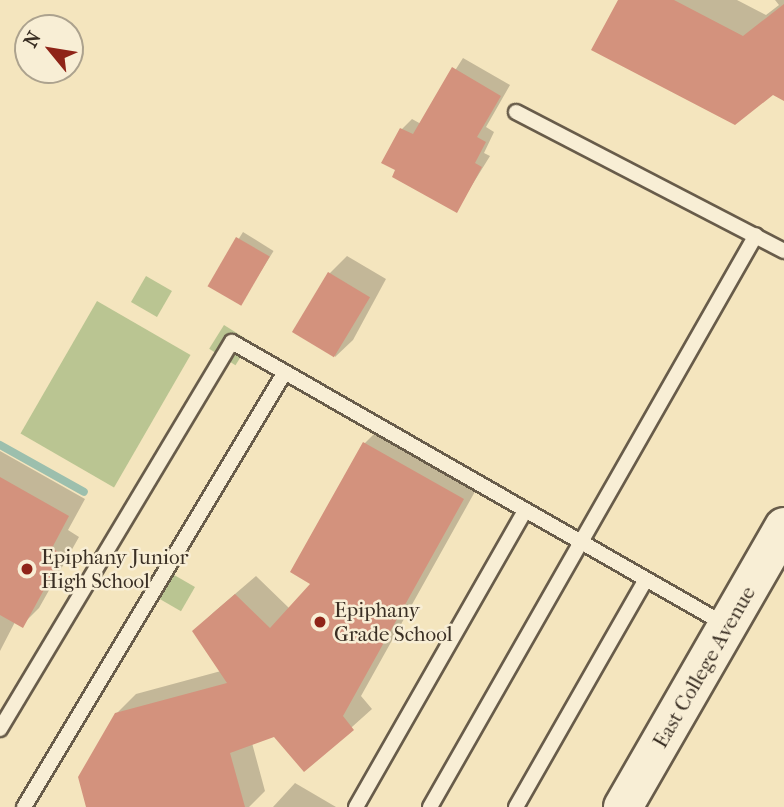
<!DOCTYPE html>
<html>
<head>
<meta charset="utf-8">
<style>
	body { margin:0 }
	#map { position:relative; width:784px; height:807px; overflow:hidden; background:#f4e5be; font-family:"IM FELL French Canon",serif }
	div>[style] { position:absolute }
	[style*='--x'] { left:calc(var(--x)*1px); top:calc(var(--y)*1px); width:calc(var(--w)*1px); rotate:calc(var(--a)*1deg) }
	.green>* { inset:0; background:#bac592; transform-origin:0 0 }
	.shadow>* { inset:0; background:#0003; transform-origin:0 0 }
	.stream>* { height:8px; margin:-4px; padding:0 4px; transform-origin:4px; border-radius:4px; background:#9cbfad }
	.building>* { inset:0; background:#d3927d; transform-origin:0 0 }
	.roads { filter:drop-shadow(2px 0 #685c4a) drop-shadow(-2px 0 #685c4a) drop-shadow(0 2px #685c4a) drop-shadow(0 -2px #685c4a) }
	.service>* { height:14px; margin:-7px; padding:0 7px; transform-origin:7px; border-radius:7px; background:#f8eed5 }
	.secondary>* { height:38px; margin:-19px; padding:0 19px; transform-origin:19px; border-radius:19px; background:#f8eed5 }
	.dots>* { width:19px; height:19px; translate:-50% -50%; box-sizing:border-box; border:4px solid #f8eed5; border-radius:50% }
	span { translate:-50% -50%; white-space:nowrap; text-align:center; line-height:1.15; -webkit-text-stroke:5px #f8eed5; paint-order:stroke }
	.poi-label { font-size:21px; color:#3a2f24 }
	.left { translate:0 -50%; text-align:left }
	.street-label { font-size:21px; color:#3a2f24 }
	.north { position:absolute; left:14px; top:14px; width:70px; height:70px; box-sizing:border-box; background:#f8eed5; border:2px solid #aca28e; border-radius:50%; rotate:300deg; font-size:19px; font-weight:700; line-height:28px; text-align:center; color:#3a2f24 }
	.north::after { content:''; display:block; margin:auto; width:24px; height:32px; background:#8f2418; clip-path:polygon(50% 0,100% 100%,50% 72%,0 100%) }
</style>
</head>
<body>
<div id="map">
	<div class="green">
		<i style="left:146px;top:276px;width:30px;height:30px;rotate:30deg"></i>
		<i style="left:97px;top:301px;width:108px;height:153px;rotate:30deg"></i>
		<i style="left:224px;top:325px;width:31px;height:28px;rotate:32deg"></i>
		<i style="left:169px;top:572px;width:30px;height:28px;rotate:30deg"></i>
	</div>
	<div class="shadow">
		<i style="clip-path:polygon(619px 0,737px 0,766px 15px,779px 5px,775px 0,784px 0,784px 99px)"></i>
		<i style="clip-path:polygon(463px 58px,510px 85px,486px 127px,494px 132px,484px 153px,490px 156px,456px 211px,384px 162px,402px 129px,412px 119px,421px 124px)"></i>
		<i style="left:243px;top:232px;width:36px;height:63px;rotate:32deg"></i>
		<i style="clip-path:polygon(347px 256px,386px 279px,353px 340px,335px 357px,330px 273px)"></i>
		<i style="clip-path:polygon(384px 424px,482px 479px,361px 696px,372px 709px,304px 770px,274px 735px,252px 743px,265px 791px,249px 807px,88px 807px,116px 714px,136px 694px,221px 671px,195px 631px,214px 612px,256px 576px,290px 609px,313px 584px,365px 443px)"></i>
		<i style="clip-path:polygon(0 451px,85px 499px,68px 530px,79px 537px,39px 608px,22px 625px,15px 622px,0 651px)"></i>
		<i style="clip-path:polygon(295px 783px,336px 807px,273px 807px)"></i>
	</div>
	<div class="stream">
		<i style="--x:0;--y:445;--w:96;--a:29.2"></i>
	</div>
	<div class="building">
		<i style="clip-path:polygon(618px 0,674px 0,743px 36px,784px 4px,784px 101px,773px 95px,735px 125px,591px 50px)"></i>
		<i style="clip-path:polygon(452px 67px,501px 96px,477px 137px,486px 142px,475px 163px,482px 167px,457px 213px,392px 177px,395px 170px,381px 163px,400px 128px,413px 134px)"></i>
		<i style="left:236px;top:237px;width:39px;height:57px;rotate:30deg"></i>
		<i style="left:328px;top:272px;width:49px;height:70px;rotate:31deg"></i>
		<i style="clip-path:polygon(363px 442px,464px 499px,343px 716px,354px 730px,304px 772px,274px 737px,230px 753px,245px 807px,86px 807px,78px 777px,115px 713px,227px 683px,192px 631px,235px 594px,270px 628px,310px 584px,290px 572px)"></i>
		<i style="clip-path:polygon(0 477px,69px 516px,52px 548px,63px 555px,23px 628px,0 615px)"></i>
	</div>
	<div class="roads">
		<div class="service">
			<i style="--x:516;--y:112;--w:302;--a:27.4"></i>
			<i style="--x:0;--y:729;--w:451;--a:-59.1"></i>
			<i style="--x:232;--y:342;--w:569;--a:29.81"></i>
			<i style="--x:24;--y:807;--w:507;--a:-59.04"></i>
			<i style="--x:356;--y:807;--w:341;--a:-60.3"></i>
			<i style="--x:430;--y:807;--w:658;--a:-60.32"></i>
			<i style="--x:516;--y:807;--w:262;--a:-60.3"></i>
		</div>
		<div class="secondary">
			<i style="--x:623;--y:807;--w:323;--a:-60.1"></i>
		</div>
	</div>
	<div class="dots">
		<i style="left:27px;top:569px;background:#8f2418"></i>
		<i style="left:320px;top:622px;background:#8f2418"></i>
	</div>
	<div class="poi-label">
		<span class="left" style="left:41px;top:569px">Epiphany Junior<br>High School</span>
		<span class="left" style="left:334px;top:622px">Epiphany<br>Grade School</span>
	</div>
	<div class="street-label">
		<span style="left:704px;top:667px;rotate:-60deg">East College Avenue</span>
	</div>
	<div class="north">N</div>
</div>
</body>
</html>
